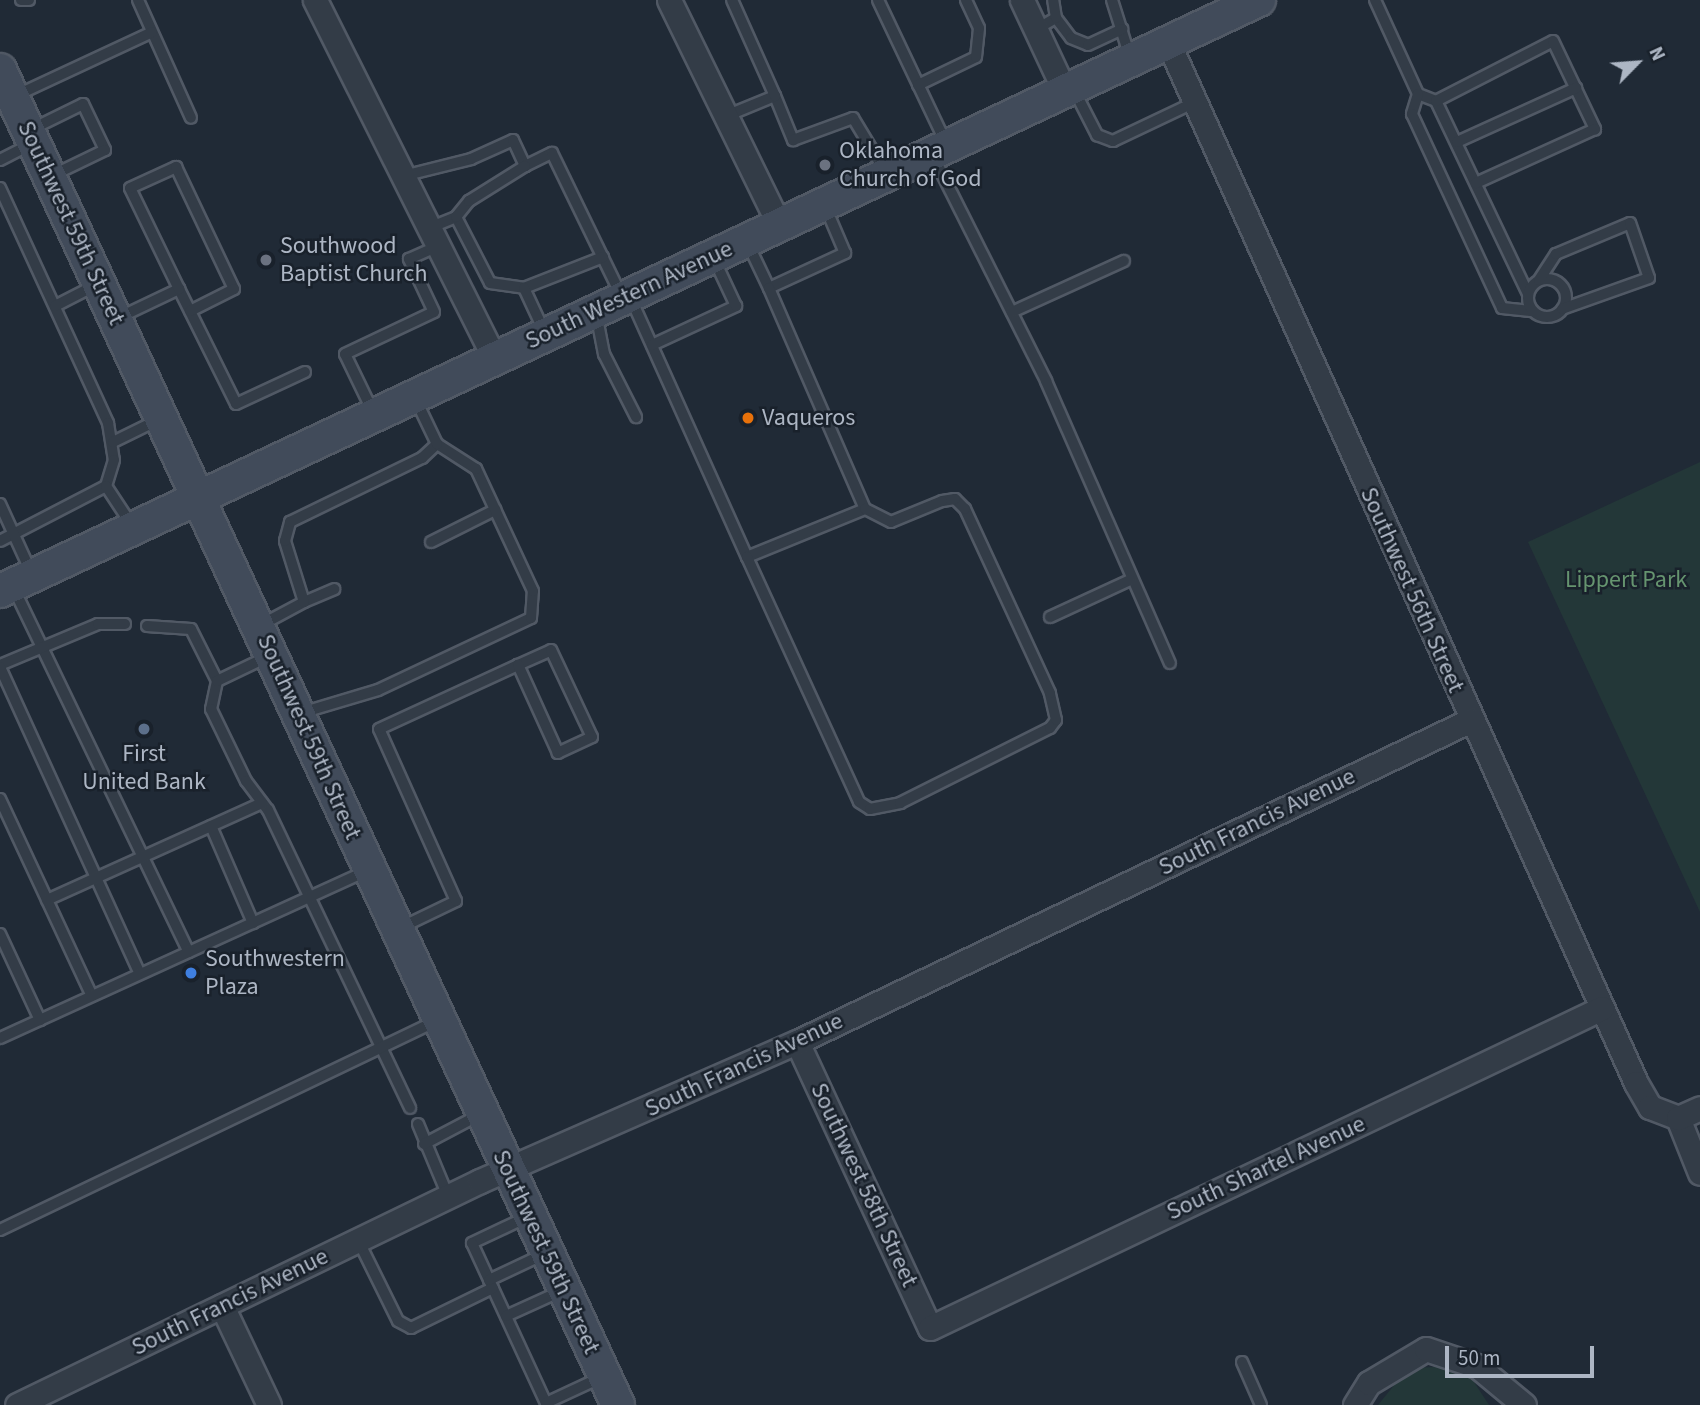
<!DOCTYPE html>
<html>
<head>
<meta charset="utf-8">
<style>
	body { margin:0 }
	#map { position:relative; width:1700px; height:1405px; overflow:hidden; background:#202a36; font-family:"Source Sans 3",sans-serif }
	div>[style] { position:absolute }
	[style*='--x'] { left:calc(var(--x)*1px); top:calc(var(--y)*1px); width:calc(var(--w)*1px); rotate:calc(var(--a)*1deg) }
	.green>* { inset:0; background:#233738 }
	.roads { filter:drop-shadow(2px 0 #515965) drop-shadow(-2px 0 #515965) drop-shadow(0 2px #515965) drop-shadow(0 -2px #515965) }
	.lane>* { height:10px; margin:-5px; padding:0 5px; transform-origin:5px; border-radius:5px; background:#333c47 }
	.lane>.ring { margin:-5px; padding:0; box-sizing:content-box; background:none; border:10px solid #333c47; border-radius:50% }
	.street>* { height:23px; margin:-11.5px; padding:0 11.5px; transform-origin:11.5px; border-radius:11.5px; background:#333c47 }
	.secondary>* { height:32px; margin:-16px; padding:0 16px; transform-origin:16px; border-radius:16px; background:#414b5a }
	.dots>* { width:19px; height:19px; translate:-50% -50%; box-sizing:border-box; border:4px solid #19212b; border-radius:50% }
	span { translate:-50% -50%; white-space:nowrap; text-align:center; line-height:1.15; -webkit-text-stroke:5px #19212b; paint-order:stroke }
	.poi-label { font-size:24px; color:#adb6c4 }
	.left { translate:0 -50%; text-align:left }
	.street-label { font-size:24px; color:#adb6c4 }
	.park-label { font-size:24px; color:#65946f }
	.north { position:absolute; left:1602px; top:28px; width:70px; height:70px; -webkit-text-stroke:5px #19212b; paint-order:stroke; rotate:65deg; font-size:19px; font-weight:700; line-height:28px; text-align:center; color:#adb6c4 }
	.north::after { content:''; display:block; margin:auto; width:24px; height:32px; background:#adb6c4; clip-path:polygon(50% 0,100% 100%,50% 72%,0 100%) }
	.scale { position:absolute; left:1445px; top:1346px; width:149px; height:32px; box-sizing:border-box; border:4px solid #adb6c4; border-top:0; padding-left:9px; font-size:21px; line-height:24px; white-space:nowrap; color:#adb6c4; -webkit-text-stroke:5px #19212b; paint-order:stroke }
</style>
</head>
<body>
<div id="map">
	<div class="green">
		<i style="clip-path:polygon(1700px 462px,1700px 912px,1528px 542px)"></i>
		<i style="clip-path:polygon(1435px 1367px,1470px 1376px,1489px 1405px,1378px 1405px,1408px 1368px)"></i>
	</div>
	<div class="roads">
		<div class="lane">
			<i style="--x:21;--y:0;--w:8;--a:0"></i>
			<i style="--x:138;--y:0;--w:129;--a:65.8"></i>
			<i style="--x:878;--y:0;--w:158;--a:64.6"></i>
			<i style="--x:1112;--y:0;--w:60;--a:72.5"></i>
			<i style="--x:1375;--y:0;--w:103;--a:65.4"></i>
			<i style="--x:1418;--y:94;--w:19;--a:21"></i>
			<i style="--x:1436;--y:101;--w:214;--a:64.5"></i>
			<i style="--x:1056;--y:18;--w:25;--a:53"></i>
			<i style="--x:1071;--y:38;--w:18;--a:22"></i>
			<i style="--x:1088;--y:45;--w:38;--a:-25"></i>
			<i style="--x:1035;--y:30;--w:24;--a:-30"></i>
			<i style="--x:1056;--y:18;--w:18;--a:-99"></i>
			<i style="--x:918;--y:85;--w:64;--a:-25.8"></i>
			<i style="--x:976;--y:57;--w:29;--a:-84"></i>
			<i style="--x:979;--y:28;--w:31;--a:-115"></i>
			<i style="--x:1074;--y:90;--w:51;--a:62.9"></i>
			<i style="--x:1097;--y:135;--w:17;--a:21"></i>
			<i style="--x:1113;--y:141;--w:91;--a:-25.4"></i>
			<i style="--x:1418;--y:94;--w:21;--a:107"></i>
			<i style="--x:1412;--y:114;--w:214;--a:65.1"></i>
			<i style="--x:1502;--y:308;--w:31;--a:6"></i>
			<i style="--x:15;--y:96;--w:151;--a:-25"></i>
			<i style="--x:775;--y:96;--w:48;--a:67.8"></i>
			<i style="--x:793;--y:140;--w:64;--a:-20.1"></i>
			<i style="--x:853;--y:118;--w:62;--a:58.9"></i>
			<i style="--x:1436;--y:101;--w:131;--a:-27.1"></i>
			<i style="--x:1553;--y:41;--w:98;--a:64.5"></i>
			<i style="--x:1595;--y:129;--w:131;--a:155.6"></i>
			<i style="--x:726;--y:116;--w:53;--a:-22.2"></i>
			<i style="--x:775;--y:96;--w:105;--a:-114.1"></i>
			<i style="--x:30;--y:130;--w:59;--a:-26.1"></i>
			<i style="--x:83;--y:104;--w:51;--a:64.4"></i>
			<i style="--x:105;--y:150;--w:58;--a:154.3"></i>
			<i style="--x:1457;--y:142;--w:131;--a:-24.4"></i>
			<i style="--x:933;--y:156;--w:252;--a:63.3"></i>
			<i style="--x:1046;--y:381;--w:308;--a:66.3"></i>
			<i style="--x:0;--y:160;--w:36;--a:-27"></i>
			<i style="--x:403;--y:176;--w:70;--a:-14"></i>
			<i style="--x:471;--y:159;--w:46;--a:-24.3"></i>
			<i style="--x:513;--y:140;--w:29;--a:65"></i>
			<i style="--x:525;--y:166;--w:30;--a:-26"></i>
			<i style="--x:552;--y:153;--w:160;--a:64.1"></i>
			<i style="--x:0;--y:188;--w:259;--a:65.3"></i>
			<i style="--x:108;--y:423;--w:37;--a:81"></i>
			<i style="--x:114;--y:460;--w:27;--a:107"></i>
			<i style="--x:106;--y:486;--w:119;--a:152.6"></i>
			<i style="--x:456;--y:217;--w:74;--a:62.7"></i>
			<i style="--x:490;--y:283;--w:34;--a:8"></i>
			<i style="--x:524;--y:288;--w:85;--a:-21.4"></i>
			<i style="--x:429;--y:228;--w:29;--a:-22"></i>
			<i style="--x:456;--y:217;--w:21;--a:-51"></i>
			<i style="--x:469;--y:201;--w:66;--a:-32"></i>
			<i style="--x:748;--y:244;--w:49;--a:64.5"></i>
			<i style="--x:769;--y:288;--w:84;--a:-24.7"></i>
			<i style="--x:845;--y:253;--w:51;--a:-113.1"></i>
			<i class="ring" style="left:1528px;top:279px;width:28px;height:28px"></i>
			<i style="--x:1539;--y:280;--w:31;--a:-57"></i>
			<i style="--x:1556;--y:254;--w:80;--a:-22.7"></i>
			<i style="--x:1630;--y:223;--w:58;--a:70.9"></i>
			<i style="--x:1649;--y:278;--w:92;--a:160.4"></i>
			<i style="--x:524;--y:288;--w:50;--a:65"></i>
			<i style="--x:179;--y:289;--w:128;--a:63.6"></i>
			<i style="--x:236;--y:404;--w:76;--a:-24.9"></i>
			<i style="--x:631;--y:299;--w:283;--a:65.8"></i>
			<i style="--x:747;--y:557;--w:127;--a:-22.1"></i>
			<i style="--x:865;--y:509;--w:241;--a:-113.5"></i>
			<i style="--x:55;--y:306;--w:46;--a:-27.1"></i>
			<i style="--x:1012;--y:312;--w:123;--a:-24.5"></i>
			<i style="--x:596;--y:313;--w:42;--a:79"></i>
			<i style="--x:604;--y:354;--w:71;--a:63.1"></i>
			<i style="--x:118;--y:318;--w:68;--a:-25.4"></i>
			<i style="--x:179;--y:289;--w:112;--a:-115.9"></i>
			<i style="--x:130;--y:188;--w:51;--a:-24.5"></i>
			<i style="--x:176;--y:167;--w:135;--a:64.6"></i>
			<i style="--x:234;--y:289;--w:49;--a:153.4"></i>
			<i style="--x:652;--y:345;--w:93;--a:-24.9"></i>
			<i style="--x:736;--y:306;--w:52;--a:-115.1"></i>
			<i style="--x:373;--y:412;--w:64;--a:-115.8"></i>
			<i style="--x:345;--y:354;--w:98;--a:-25.3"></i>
			<i style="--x:434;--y:312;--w:59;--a:-115.3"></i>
			<i style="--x:409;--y:259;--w:32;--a:-24"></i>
			<i style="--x:113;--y:442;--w:50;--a:-26.1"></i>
			<i style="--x:106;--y:486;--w:49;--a:56.6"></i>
			<i style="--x:0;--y:504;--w:75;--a:65.5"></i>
			<i style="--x:431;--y:542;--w:72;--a:-26.6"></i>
			<i style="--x:747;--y:557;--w:269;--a:65.4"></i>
			<i style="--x:859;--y:802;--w:13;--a:32"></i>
			<i style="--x:870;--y:809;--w:31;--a:-11"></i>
			<i style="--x:900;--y:803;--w:168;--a:-26.6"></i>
			<i style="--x:1050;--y:728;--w:10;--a:-53"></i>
			<i style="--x:1056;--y:720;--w:28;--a:-103"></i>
			<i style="--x:1050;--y:693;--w:203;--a:-114.8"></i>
			<i style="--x:965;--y:509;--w:14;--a:-135"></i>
			<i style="--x:955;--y:499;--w:13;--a:171"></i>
			<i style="--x:942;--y:501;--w:55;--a:157.6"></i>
			<i style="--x:891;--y:522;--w:29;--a:-153"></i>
			<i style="--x:13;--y:587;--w:405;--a:64.3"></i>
			<i style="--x:304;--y:602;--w:33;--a:-23"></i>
			<i style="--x:1050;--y:617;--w:88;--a:-24.8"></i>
			<i style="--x:261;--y:625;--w:49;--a:-28.1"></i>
			<i style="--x:304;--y:602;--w:64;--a:-107.3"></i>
			<i style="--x:285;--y:541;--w:20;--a:-75"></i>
			<i style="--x:290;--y:522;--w:147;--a:-25.9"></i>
			<i style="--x:422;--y:458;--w:21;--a:-43"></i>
			<i style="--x:147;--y:626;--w:44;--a:3.9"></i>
			<i style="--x:191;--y:629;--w:58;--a:63.4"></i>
			<i style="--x:217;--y:681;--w:29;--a:102"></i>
			<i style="--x:211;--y:709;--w:80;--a:64.1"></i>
			<i style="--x:246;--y:781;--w:36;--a:53"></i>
			<i style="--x:268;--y:810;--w:330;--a:64.5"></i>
			<i style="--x:0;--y:665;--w:106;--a:-22.7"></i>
			<i style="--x:98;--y:624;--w:27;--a:0"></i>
			<i style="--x:0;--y:667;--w:337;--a:65.5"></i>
			<i style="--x:217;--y:681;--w:55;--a:-25.6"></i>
			<i style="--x:301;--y:713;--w:80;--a:-16.6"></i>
			<i style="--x:378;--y:690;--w:169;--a:-25.2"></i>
			<i style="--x:531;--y:618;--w:27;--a:-86"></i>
			<i style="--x:533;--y:591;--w:135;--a:-115"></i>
			<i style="--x:476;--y:469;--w:46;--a:-147.3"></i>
			<i style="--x:437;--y:444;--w:51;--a:-115.6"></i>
			<i style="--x:0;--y:799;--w:217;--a:65"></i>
			<i style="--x:211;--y:826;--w:106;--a:66.6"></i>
			<i style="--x:47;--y:900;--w:236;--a:-24.3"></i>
			<i style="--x:402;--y:927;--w:60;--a:-25.7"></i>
			<i style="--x:456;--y:901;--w:188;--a:-114.1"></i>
			<i style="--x:379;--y:729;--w:153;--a:-24.7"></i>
			<i style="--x:518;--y:665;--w:36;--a:-24"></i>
			<i style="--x:551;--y:650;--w:96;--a:64.8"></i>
			<i style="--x:592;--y:737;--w:38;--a:155"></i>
			<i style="--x:558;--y:753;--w:97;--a:-114.4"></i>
			<i style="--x:0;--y:934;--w:95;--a:65.1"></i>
			<i style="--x:0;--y:1038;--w:405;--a:-24.5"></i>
			<i style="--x:418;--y:1124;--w:78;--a:67.4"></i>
			<i style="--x:424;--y:1144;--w:62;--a:-27.8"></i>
			<i style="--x:527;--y:1217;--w:61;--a:154.7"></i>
			<i style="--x:472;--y:1243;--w:179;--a:65.2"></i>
			<i style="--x:0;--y:1230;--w:484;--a:-25.6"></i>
			<i style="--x:358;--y:1240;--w:90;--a:63.7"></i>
			<i style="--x:398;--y:1321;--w:15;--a:28"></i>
			<i style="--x:411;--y:1328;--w:91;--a:-26"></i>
			<i style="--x:489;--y:1280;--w:61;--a:-25.3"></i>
			<i style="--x:506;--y:1316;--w:60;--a:-24.4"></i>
			<i style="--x:1242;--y:1362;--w:47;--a:66.2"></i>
			<i style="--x:546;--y:1403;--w:62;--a:-24.9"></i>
		</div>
		<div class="street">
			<i style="--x:315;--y:0;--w:400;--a:63.4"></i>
			<i style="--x:669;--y:0;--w:250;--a:63.9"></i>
			<i style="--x:1022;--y:0;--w:102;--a:64.9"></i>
			<i style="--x:1168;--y:42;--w:1141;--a:65.79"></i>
			<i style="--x:1636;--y:1083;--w:28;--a:60"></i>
			<i style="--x:1650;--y:1107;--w:30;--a:21"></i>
			<i style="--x:797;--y:1042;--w:315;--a:65.1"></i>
			<i style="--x:930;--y:1328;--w:744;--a:-25.46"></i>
			<i style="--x:1678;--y:1118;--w:59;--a:68.2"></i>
			<i style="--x:1678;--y:1118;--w:24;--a:-24"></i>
			<i style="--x:222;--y:1306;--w:110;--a:64.6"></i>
			<i style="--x:17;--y:1405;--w:514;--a:-25.82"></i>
			<i style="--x:480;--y:1181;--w:346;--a:-23.7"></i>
			<i style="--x:797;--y:1042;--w:747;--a:-25.54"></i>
			<i style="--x:1355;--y:1405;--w:26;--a:-58"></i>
			<i style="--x:1369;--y:1383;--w:66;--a:-30.8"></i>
			<i style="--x:1426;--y:1349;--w:54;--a:18.4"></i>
			<i style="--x:1477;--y:1366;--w:61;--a:39.7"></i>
		</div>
		<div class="secondary">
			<i style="--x:0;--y:70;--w:1471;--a:65.16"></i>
			<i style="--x:0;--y:591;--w:1391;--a:-25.15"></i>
		</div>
	</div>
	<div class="dots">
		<i style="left:825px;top:165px;background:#6b7280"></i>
		<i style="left:266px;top:260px;background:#6b7280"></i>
		<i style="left:748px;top:418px;background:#e8710a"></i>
		<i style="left:144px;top:729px;background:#5c6f8a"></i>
		<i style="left:191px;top:973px;background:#3f7fe0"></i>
	</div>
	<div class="poi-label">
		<span class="left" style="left:839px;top:165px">Oklahoma<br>Church of God</span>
		<span class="left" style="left:280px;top:260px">Southwood<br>Baptist Church</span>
		<span class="left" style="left:762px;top:418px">Vaqueros</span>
		<span style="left:144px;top:768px">First<br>United Bank</span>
		<span class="left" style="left:205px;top:973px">Southwestern<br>Plaza</span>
	</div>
	<div class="street-label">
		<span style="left:71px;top:223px;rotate:65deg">Southwest 59th Street</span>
		<span style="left:629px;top:295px;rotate:-25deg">South Western Avenue</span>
		<span style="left:1412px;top:590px;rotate:66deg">Southwest 56th Street</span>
		<span style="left:309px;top:737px;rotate:66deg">Southwest 59th Street</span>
		<span style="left:1257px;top:822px;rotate:-26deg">South Francis Avenue</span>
		<span style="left:744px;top:1065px;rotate:-25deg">South Francis Avenue</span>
		<span style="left:1266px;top:1168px;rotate:-25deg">South Shartel Avenue</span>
		<span style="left:864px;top:1185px;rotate:65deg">Southwest 58th Street</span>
		<span style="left:546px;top:1252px;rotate:65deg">Southwest 59th Street</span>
		<span style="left:230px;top:1302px;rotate:-26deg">South Francis Avenue</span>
	</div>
	<div class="park-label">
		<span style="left:1626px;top:580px">Lippert Park</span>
	</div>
	<div class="north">N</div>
	<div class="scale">50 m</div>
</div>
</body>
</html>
